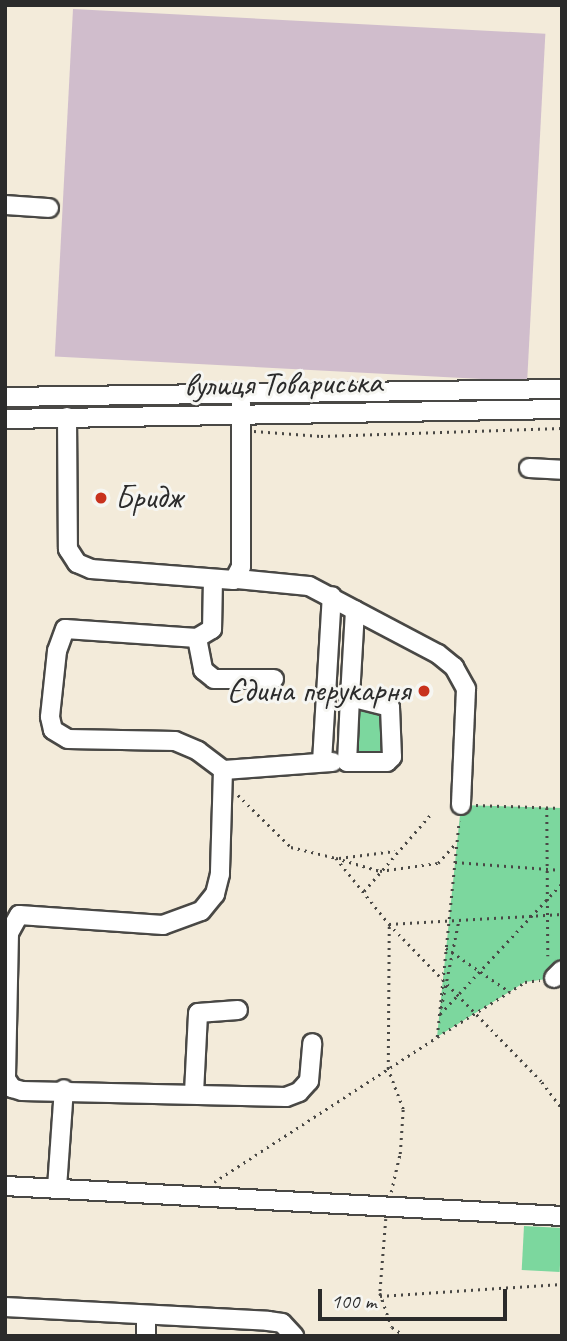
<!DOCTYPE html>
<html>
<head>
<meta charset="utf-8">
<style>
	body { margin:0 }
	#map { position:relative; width:567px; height:1341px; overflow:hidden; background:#f3ebda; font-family:Caveat,sans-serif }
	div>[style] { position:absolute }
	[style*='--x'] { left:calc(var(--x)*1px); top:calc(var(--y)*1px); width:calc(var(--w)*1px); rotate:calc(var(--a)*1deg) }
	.industrial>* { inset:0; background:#d0bdcc; transform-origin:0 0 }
	.green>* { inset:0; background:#7cd79e; transform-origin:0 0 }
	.path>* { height:2.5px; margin-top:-1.25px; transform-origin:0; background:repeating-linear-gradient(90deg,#494845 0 2px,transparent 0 7px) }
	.roads { filter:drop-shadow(2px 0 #494845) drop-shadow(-2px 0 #494845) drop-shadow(0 2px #494845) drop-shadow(0 -2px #494845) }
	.minor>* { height:18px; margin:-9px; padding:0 9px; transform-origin:9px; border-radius:9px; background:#fff }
	.dots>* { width:19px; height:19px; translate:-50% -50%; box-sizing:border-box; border:4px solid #f6f6f2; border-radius:50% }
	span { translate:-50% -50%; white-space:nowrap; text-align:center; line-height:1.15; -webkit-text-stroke:6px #f6f6f2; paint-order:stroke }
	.street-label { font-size:33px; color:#2b2b2b }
	.poi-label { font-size:33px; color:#2b2b2b }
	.left { translate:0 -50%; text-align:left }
	.right { translate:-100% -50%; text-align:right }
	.frame { position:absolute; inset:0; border:7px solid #2b2b2b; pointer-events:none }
	.scale { position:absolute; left:318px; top:1289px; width:189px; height:32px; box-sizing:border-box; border:4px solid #2b2b2b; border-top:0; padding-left:9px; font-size:21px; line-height:24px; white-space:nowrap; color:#2b2b2b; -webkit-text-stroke:5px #f6f6f2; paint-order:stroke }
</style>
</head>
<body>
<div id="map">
	<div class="industrial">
		<i style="left:73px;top:9px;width:473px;height:348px;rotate:3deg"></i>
	</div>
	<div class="green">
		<i style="clip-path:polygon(360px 706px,384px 713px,385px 754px,357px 752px)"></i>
		<i style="clip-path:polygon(461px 805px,562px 808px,562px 970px,554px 978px,525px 982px,437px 1037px)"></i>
		<i style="left:524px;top:1226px;width:38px;height:44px;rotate:3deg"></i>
	</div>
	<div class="path">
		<i style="--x:254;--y:431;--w:67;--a:4.3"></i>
		<i style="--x:321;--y:436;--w:241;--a:-1.9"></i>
		<i style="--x:238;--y:795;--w:74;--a:44.5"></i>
		<i style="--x:291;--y:847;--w:46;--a:13.7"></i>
		<i style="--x:336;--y:858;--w:85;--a:51.2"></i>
		<i style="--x:389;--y:924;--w:220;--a:45.9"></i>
		<i style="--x:542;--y:1082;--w:34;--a:53"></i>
		<i style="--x:476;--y:805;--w:86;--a:2"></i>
		<i style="--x:547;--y:808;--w:148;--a:89.6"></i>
		<i style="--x:336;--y:858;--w:46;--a:16.5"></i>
		<i style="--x:380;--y:871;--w:59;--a:-7.9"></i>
		<i style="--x:438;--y:863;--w:25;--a:-48"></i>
		<i style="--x:339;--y:858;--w:56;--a:-7.1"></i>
		<i style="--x:455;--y:862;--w:107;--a:4.3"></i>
		<i style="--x:364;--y:891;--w:101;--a:-49"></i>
		<i style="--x:446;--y:948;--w:78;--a:34.5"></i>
		<i style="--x:441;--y:1008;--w:91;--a:-78.6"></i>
		<i style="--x:440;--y:1014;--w:179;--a:-47"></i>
		<i style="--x:437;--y:1037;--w:217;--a:-84.2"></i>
		<i style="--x:214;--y:1182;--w:266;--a:-33"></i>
		<i style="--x:437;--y:1037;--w:104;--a:-32"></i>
		<i style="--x:525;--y:982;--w:15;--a:-8"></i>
		<i style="--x:391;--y:1192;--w:39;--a:-77"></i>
		<i style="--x:400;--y:1154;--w:45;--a:-86.2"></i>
		<i style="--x:403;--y:1109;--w:43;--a:-110.6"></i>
		<i style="--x:388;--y:1069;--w:145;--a:-89.6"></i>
		<i style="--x:389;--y:924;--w:173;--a:-3.3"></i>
		<i style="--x:386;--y:1219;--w:74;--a:94.6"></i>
		<i style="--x:380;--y:1293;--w:36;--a:71"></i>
		<i style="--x:392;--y:1327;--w:16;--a:35"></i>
		<i style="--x:380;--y:1296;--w:182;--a:-3.8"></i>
	</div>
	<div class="roads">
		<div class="minor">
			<i style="--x:5;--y:205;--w:44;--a:3.9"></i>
			<i style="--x:5;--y:397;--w:557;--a:-0.82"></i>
			<i style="--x:67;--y:417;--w:132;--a:89.6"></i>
			<i style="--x:68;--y:549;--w:17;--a:57"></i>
			<i style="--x:77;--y:563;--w:15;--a:23"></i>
			<i style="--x:91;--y:569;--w:143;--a:4.4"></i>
			<i style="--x:234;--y:580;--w:15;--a:-62"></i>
			<i style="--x:241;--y:567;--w:164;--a:-90"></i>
			<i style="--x:5;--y:419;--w:557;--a:-1.03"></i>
			<i style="--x:529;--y:468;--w:33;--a:3"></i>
			<i style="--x:213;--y:579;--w:50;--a:91.1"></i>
			<i style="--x:212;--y:629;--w:17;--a:149"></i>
			<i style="--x:197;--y:638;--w:132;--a:-176.1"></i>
			<i style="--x:65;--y:629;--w:23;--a:110"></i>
			<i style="--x:57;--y:651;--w:66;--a:96.1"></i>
			<i style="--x:50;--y:717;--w:13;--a:77"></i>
			<i style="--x:53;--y:730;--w:17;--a:31"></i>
			<i style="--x:68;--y:739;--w:107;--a:1.1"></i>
			<i style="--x:175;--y:741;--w:25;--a:23"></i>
			<i style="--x:198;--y:751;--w:31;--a:37"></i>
			<i style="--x:223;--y:770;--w:104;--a:91.7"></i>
			<i style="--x:220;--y:874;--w:21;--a:104"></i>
			<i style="--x:215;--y:894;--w:22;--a:129"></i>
			<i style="--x:201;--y:911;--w:40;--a:159.8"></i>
			<i style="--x:163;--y:925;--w:144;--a:-176"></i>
			<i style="--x:19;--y:915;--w:21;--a:119"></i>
			<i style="--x:9;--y:933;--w:146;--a:91.2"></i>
			<i style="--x:6;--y:1079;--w:11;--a:56"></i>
			<i style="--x:12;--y:1088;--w:10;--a:17"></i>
			<i style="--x:22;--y:1091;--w:264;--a:1.3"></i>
			<i style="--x:286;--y:1097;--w:14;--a:-21"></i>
			<i style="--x:299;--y:1092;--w:15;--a:-48"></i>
			<i style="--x:309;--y:1081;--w:38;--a:-85"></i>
			<i style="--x:237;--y:579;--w:72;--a:5.6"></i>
			<i style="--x:309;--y:586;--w:146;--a:27.8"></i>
			<i style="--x:438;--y:654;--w:21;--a:39"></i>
			<i style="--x:454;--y:667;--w:25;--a:61"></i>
			<i style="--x:466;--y:689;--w:116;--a:92.5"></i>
			<i style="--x:197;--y:638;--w:33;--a:79"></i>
			<i style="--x:203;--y:670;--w:14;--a:39"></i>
			<i style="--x:214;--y:679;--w:60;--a:0"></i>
			<i style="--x:350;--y:697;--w:65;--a:92.6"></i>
			<i style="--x:347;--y:762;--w:40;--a:0"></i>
			<i style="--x:387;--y:762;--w:7;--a:-45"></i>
			<i style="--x:392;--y:757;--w:50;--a:-92.3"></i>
			<i style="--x:390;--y:707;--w:41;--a:-166"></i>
			<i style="--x:350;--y:697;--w:87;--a:-86.7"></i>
			<i style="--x:322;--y:762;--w:166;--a:-86.6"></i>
			<i style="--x:223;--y:770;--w:110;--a:-4.2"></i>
			<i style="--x:554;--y:978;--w:11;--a:-45"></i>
			<i style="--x:194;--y:1093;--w:80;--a:-87.1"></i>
			<i style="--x:198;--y:1013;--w:40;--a:-4.3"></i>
			<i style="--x:5;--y:1186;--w:558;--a:3.08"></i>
			<i style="--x:57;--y:1188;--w:99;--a:-86"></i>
			<i style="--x:5;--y:1307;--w:263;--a:3"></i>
			<i style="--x:268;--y:1321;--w:14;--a:8"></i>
			<i style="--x:282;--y:1323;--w:18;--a:47"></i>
			<i style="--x:146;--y:1336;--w:19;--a:-90"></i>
		</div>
	</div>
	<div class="dots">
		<i style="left:101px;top:498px;background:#c8321e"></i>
		<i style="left:424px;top:691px;background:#c8321e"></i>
	</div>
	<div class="street-label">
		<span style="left:283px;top:384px;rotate:-1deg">вулиця Товариська</span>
	</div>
	<div class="poi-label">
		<span class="left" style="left:115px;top:498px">Бридж</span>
		<span class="right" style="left:410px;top:691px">Єдина перукарня</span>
	</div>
	<div class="frame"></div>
	<div class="scale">100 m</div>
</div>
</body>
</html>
